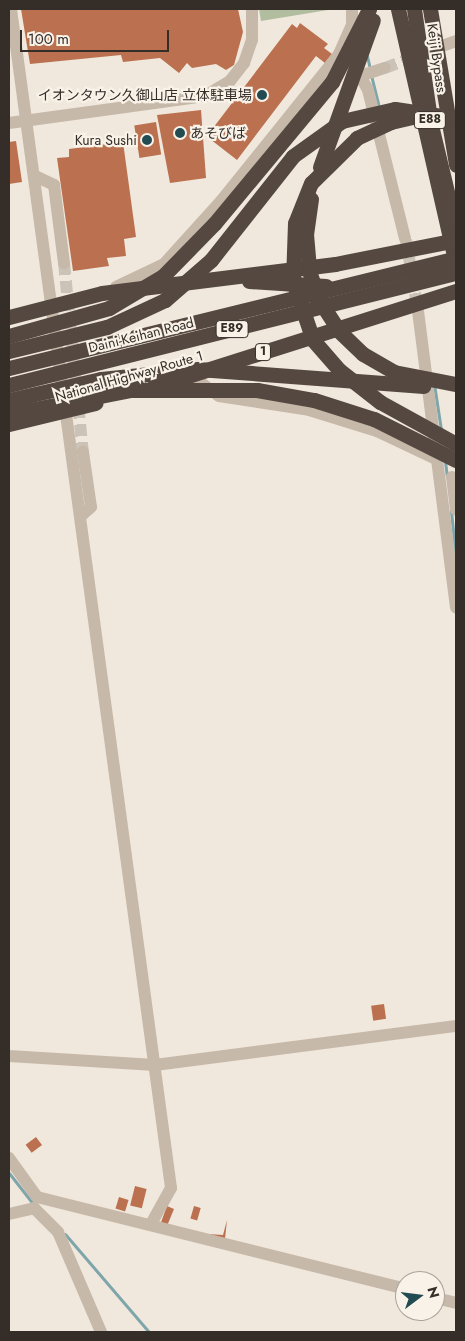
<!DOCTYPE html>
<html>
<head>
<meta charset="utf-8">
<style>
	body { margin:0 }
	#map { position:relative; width:465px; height:1341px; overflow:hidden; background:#f0e8dc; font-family:Jost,"Noto Sans JP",sans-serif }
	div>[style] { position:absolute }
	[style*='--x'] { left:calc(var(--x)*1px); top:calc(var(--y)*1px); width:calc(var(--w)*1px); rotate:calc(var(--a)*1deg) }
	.green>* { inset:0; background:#b0bd9e }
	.stream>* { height:3px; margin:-1.5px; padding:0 1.5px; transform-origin:1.5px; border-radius:1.5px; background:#7ea5aa }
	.building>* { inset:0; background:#bb714f; transform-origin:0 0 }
	.minor-tunnel>* { height:12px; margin-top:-6px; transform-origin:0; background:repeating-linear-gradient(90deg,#cbc3b8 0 12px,transparent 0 18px) }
	.minor>* { height:12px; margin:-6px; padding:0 6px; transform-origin:6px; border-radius:6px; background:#c7b9a9 }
	.highway>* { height:15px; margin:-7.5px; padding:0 7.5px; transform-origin:7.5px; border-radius:7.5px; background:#554840 }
	.highway-bridge>* { height:15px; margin:-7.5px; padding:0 7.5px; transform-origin:7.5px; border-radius:7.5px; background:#554840 }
	.dots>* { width:14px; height:14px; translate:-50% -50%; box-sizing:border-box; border:2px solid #f8f2e8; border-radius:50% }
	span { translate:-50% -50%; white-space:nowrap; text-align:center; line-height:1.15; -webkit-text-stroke:4.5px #f8f2e8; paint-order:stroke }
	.shield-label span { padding:1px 4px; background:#f8f2e8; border:1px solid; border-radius:4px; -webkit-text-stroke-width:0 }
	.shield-label { font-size:12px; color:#352d28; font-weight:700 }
	.street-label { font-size:14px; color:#352d28 }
	.poi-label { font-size:14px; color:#352d28 }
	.right { translate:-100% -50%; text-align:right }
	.left { translate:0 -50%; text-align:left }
	.frame { position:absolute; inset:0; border:10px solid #352d28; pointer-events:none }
	.north { position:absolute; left:395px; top:1271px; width:50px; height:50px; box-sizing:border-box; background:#f8f2e8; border:1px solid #aaa39b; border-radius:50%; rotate:75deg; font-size:14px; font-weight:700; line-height:20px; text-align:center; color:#352d28 }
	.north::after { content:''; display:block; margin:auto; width:18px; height:22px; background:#224c52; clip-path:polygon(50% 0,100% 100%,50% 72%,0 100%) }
	.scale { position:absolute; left:20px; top:30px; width:149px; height:22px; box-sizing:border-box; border:2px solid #352d28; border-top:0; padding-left:6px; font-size:15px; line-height:18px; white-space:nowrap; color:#352d28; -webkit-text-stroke:4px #f8f2e8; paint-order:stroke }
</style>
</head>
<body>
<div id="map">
	<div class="green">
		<i style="clip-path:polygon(259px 9px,334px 9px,261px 21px)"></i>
	</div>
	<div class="stream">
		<i style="--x:367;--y:56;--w:13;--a:77"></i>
		<i style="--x:371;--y:75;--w:30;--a:76"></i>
		<i style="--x:434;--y:384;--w:47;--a:81.3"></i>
		<i style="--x:445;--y:461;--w:16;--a:83"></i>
		<i style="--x:451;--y:511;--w:49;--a:84.2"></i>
		<i style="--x:9;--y:1173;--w:39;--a:52"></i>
		<i style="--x:65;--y:1234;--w:129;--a:49.4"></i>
	</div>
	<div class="building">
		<i style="clip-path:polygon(21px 9px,238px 9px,243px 32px,234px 65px,226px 70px,216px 64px,192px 68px,187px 63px,179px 73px,160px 58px,123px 62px,121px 55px,30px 64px)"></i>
		<i style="clip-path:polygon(300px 23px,328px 44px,324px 48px,332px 54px,325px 63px,316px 56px,237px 160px,210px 139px,214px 135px,210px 132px,292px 24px,297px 28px)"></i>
		<i style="clip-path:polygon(201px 110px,206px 178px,170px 183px,157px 115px)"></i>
		<i style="left:156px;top:122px;width:33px;height:22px;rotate:81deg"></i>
		<i style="clip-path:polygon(16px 141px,22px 182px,9px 184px,9px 142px)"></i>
		<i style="clip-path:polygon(123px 142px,136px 237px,124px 239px,126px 256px,107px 258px,109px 266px,73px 271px,57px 158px,69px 157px,69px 149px)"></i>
		<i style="left:384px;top:1004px;width:15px;height:13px;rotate:82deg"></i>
		<i style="left:36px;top:1137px;width:10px;height:13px;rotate:53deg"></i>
		<i style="left:135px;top:1186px;width:12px;height:20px;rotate:14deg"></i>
		<i style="left:119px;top:1197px;width:10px;height:12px;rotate:17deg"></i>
		<i style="clip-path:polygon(167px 1206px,174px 1209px,167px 1226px,160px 1225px)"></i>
		<i style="left:194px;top:1206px;width:7px;height:13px;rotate:16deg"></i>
		<i style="clip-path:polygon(227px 1220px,225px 1239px,208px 1234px,223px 1235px)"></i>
	</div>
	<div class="minor-tunnel">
		<i style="--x:385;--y:68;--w:34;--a:-21"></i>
		<i style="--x:406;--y:240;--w:72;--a:80.4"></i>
		<i style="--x:64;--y:263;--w:190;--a:84.3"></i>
	</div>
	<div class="minor">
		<i style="--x:11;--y:9;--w:1190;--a:82.27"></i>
		<i style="--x:171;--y:1188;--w:41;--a:119.1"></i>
		<i style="--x:434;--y:49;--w:23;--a:-20"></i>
		<i style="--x:352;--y:62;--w:32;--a:60"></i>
		<i style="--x:368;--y:90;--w:153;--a:76"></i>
		<i style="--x:363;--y:75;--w:23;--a:-18"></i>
		<i style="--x:9;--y:123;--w:198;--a:-7.8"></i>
		<i style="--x:205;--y:96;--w:29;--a:-31"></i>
		<i style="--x:230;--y:81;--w:23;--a:-52"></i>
		<i style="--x:244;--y:63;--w:24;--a:-71"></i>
		<i style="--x:252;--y:40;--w:31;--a:-90"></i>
		<i style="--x:35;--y:176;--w:21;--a:25"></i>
		<i style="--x:54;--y:185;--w:79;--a:82.7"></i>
		<i style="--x:116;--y:287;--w:53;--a:-25.6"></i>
		<i style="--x:164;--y:264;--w:85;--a:-47.9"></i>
		<i style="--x:221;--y:201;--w:189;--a:-51.2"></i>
		<i style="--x:339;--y:54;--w:32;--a:-66"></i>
		<i style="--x:352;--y:25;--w:16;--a:-90"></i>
		<i style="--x:418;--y:311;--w:299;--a:82.7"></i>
		<i style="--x:193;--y:377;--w:32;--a:36"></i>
		<i style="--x:219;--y:396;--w:91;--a:8.8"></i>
		<i style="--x:309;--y:410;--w:71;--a:17.2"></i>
		<i style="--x:377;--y:431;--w:65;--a:25.4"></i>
		<i style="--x:452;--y:477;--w:33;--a:83"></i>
		<i style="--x:82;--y:515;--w:12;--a:-42"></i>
		<i style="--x:91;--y:507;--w:56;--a:-98.3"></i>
		<i style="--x:9;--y:1056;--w:146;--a:3.5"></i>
		<i style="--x:155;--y:1065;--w:304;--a:-7.4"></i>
		<i style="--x:9;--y:1158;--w:48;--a:54.3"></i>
		<i style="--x:37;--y:1197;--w:379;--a:14"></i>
		<i style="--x:34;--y:1208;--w:34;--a:45"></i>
		<i style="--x:58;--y:1232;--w:109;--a:66.7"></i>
		<i style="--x:9;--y:1214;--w:26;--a:-13"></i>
		<i style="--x:435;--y:1298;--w:22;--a:13"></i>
	</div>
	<div class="highway">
		<i style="--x:398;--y:9;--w:248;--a:77.2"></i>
		<i style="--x:249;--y:281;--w:77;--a:3.7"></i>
		<i style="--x:9;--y:317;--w:96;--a:-14.5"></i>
		<i style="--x:102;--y:293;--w:235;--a:-7.1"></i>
		<i style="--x:335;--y:264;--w:123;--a:-11.2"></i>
		<i style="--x:153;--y:387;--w:318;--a:-17.6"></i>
		<i style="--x:9;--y:424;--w:89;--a:-13.7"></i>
	</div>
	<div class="highway-bridge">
		<i style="--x:414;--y:9;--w:117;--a:81.7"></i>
		<i style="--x:431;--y:125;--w:107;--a:76.5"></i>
		<i style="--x:430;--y:9;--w:158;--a:80.5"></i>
		<i style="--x:421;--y:115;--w:31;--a:167"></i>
		<i style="--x:391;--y:122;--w:38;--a:155"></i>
		<i style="--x:357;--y:138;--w:64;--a:135.6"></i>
		<i style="--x:311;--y:183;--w:43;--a:111.8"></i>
		<i style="--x:295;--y:223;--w:58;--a:92"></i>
		<i style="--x:293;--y:281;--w:62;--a:71.3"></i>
		<i style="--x:313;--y:340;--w:40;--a:49"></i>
		<i style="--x:339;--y:370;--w:52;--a:38"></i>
		<i style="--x:380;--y:402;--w:87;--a:28.9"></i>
		<i style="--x:320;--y:167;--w:156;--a:-70.2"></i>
		<i style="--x:311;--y:199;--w:35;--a:98"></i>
		<i style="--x:306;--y:234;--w:37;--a:85"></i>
		<i style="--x:309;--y:271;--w:31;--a:71"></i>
		<i style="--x:319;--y:300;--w:37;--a:57"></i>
		<i style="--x:339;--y:331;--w:33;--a:44"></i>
		<i style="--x:363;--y:354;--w:36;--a:30"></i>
		<i style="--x:394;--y:372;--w:63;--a:11"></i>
		<i style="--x:9;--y:336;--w:104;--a:-15.6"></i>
		<i style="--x:109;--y:308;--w:63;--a:-30.7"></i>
		<i style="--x:163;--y:276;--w:73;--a:-45.6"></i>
		<i style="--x:214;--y:224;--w:185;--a:-50.3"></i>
		<i style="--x:332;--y:82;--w:82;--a:-63.1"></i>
		<i style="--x:9;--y:351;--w:101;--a:-13.8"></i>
		<i style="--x:107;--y:327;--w:64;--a:-25"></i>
		<i style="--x:165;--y:300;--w:61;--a:-41"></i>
		<i style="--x:211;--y:260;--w:132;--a:-51.7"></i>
		<i style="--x:293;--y:156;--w:60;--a:-35.5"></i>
		<i style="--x:342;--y:121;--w:54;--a:-12.8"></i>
		<i style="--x:395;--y:109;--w:62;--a:8.4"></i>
		<i style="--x:9;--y:368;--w:460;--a:-13.8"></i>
		<i style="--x:9;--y:385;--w:461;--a:-14.1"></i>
		<i style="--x:9;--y:400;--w:94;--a:-12.9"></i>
		<i style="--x:101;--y:379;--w:98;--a:-5.9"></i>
		<i style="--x:198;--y:369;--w:226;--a:4.3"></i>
		<i style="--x:9;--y:414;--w:123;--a:-11.2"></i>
		<i style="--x:130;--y:390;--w:127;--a:0"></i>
		<i style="--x:257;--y:390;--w:58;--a:10"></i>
		<i style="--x:314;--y:400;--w:63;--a:17.6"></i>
		<i style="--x:374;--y:419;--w:92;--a:26.6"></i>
	</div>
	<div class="dots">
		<i style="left:262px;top:95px;background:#224c52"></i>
		<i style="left:180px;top:133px;background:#224c52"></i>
		<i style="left:147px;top:140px;background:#224c52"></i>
	</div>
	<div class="shield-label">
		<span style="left:430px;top:120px">E88</span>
		<span style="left:232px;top:329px">E89</span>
		<span style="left:263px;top:352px">1</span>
	</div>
	<div class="street-label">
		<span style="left:437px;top:58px;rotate:82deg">Keiji Bypass</span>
		<span style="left:141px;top:335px;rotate:-14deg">Daini-Keihan Road</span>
		<span style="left:129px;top:376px;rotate:-16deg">National Highway Route 1</span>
	</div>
	<div class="poi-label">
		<span class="right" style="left:252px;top:95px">イオンタウン久御山店 立体駐車場</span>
		<span class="left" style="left:190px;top:133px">あそびば</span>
		<span class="right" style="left:137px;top:140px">Kura Sushi</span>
	</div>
	<div class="frame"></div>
	<div class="north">N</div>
	<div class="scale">100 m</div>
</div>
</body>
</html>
